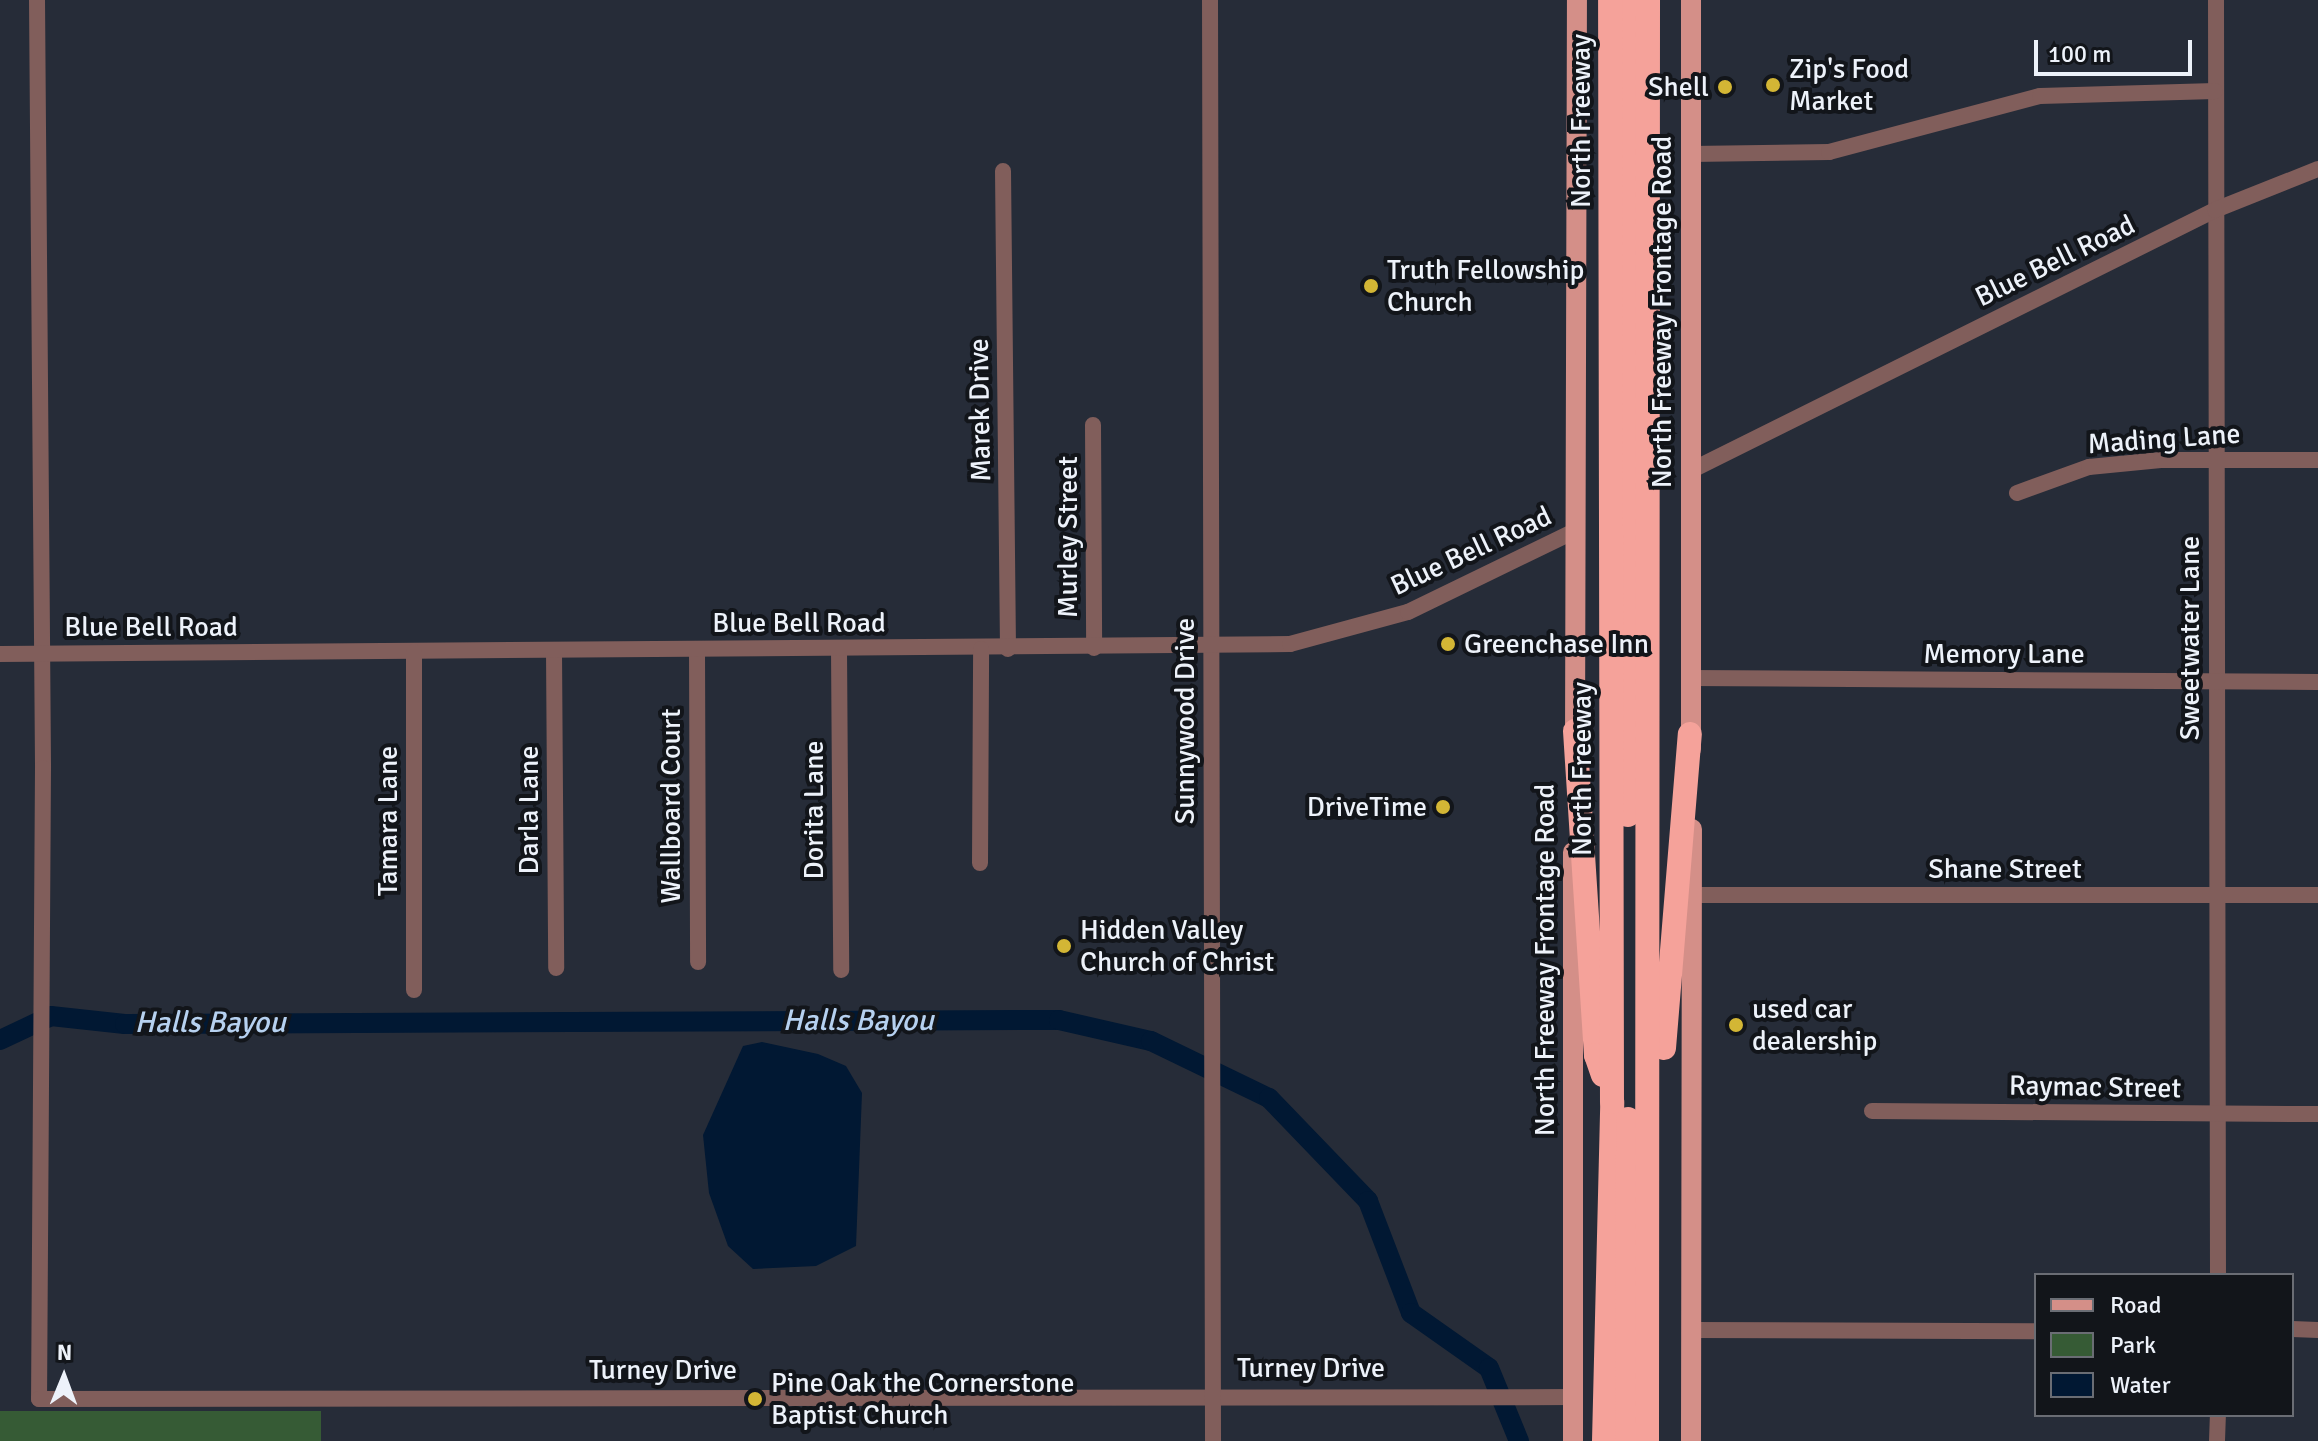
<!DOCTYPE html>
<html>
<head>
<meta charset="utf-8">
<style>
	body { margin:0 }
	#map { position:relative; width:2318px; height:1441px; overflow:hidden; background:#262c38; font-family:Signika,sans-serif }
	div>[style] { position:absolute }
	[style*='--x'] { left:calc(var(--x)*1px); top:calc(var(--y)*1px); width:calc(var(--w)*1px); rotate:calc(var(--a)*1deg) }
	.green>* { inset:0; background:#365b35; transform-origin:0 0 }
	.water>* { inset:0; background:#011833 }
	.river>* { height:20px; margin:-10px; padding:0 10px; transform-origin:10px; border-radius:10px; background:#011833 }
	.minor>* { height:16px; margin:-8px; padding:0 8px; transform-origin:8px; border-radius:8px; background:#815e5b }
	.major>* { height:20px; margin:-10px; padding:0 10px; transform-origin:10px; border-radius:10px; background:#d48f88 }
	.highway>* { height:24px; margin:-12px; padding:0 12px; transform-origin:12px; border-radius:12px; background:#f5a29a }
	.dots>* { width:22px; height:22px; translate:-50% -50%; box-sizing:border-box; border:4px solid #12151a; border-radius:50% }
	span { translate:-50% -50%; white-space:nowrap; text-align:center; line-height:1.15; -webkit-text-stroke:8px #12151a; paint-order:stroke }
	.poi-label { font-size:28px; color:#edf2fa }
	.left { translate:0 -50%; text-align:left }
	.right { translate:-100% -50%; text-align:right }
	.street-label { font-size:28px; color:#edf2fa }
	.water-label { font-size:30px; color:#b6d1f0; font-style:italic }
	.legend { position:absolute; left:2034px; top:1273px; width:260px; height:144px; box-sizing:border-box; background:#12151a; border:2px solid #6a6d74; margin:0; padding:10px 14px; list-style:none; font-size:24px; color:#edf2fa }
	.legend li { display:flex; align-items:center; gap:16px; height:40px }
	.legend b { width:40px; border:2px solid #6a6d74 }
	.north { position:absolute; left:24px; top:1337px; width:80px; height:80px; -webkit-text-stroke:6px #12151a; paint-order:stroke; rotate:1deg; font-size:22px; font-weight:700; line-height:32px; text-align:center; color:#edf2fa }
	.north::after { content:''; display:block; margin:auto; width:28px; height:36px; background:#edf2fa; clip-path:polygon(50% 0,100% 100%,50% 72%,0 100%) }
	.scale { position:absolute; left:2034px; top:40px; width:158px; height:36px; box-sizing:border-box; border:4px solid #edf2fa; border-top:0; padding-left:10px; font-size:24px; line-height:28px; white-space:nowrap; color:#edf2fa; -webkit-text-stroke:6px #12151a; paint-order:stroke }
</style>
</head>
<body>
<div id="map">
	<div class="green">
		<i style="left:321px;top:1411px;width:30px;height:321px;rotate:90deg"></i>
	</div>
	<div class="water">
		<i style="clip-path:polygon(762px 1042px,818px 1054px,846px 1066px,862px 1093px,856px 1246px,816px 1266px,753px 1269px,728px 1246px,709px 1193px,703px 1135px,743px 1046px)"></i>
	</div>
	<div class="river">
		<i style="--x:0;--y:1040;--w:56;--a:-25.2"></i>
		<i style="--x:51;--y:1016;--w:74;--a:6.2"></i>
		<i style="--x:125;--y:1024;--w:934;--a:-0.25"></i>
		<i style="--x:1059;--y:1020;--w:94;--a:12.9"></i>
		<i style="--x:1151;--y:1041;--w:131;--a:25.8"></i>
		<i style="--x:1269;--y:1098;--w:143;--a:46.1"></i>
		<i style="--x:1368;--y:1201;--w:120;--a:69"></i>
		<i style="--x:1411;--y:1313;--w:95;--a:35.2"></i>
		<i style="--x:1489;--y:1368;--w:79;--a:67.7"></i>
	</div>
	<div class="minor">
		<i style="--x:37;--y:0;--w:768;--a:89.55"></i>
		<i style="--x:43;--y:768;--w:631;--a:90.36"></i>
		<i style="--x:39;--y:1399;--w:1535;--a:-0.07"></i>
		<i style="--x:1210;--y:0;--w:1441;--a:89.88"></i>
		<i style="--x:2216;--y:0;--w:1275;--a:89.91"></i>
		<i style="--x:1691;--y:154;--w:138;--a:-0.8"></i>
		<i style="--x:1829;--y:152;--w:218;--a:-14.9"></i>
		<i style="--x:2040;--y:96;--w:175;--a:-1.6"></i>
		<i style="--x:1003;--y:171;--w:478;--a:89.4"></i>
		<i style="--x:1093;--y:425;--w:223;--a:89.7"></i>
		<i style="--x:1690;--y:471;--w:586;--a:-26.43"></i>
		<i style="--x:2215;--y:210;--w:111;--a:-21.7"></i>
		<i style="--x:2017;--y:493;--w:77;--a:-19.9"></i>
		<i style="--x:2089;--y:467;--w:72;--a:-5.6"></i>
		<i style="--x:2161;--y:460;--w:157;--a:0"></i>
		<i style="--x:839;--y:649;--w:321;--a:89.6"></i>
		<i style="--x:697;--y:650;--w:312;--a:89.8"></i>
		<i style="--x:554;--y:651;--w:317;--a:89.6"></i>
		<i style="--x:0;--y:654;--w:1290;--a:-0.44"></i>
		<i style="--x:1290;--y:644;--w:122;--a:-15.2"></i>
		<i style="--x:1408;--y:612;--w:186;--a:-25.9"></i>
		<i style="--x:1689;--y:678;--w:629;--a:0.36"></i>
		<i style="--x:980;--y:863;--w:214;--a:-89.7"></i>
		<i style="--x:1693;--y:895;--w:625;--a:0"></i>
		<i style="--x:414;--y:990;--w:338;--a:-90"></i>
		<i style="--x:1872;--y:1111;--w:446;--a:0.4"></i>
		<i style="--x:2292;--y:1329;--w:26;--a:2"></i>
		<i style="--x:1691;--y:1330;--w:345;--a:0.2"></i>
		<i style="--x:2217;--y:1441;--w:26;--a:-88"></i>
	</div>
	<div class="major">
		<i style="--x:1575;--y:744;--w:744;--a:-89.85"></i>
		<i style="--x:1691;--y:749;--w:749;--a:-90"></i>
		<i style="--x:1573;--y:852;--w:589;--a:90"></i>
		<i style="--x:1691;--y:1441;--w:612;--a:-89.91"></i>
	</div>
	<div class="highway">
		<i style="--x:1575;--y:731;--w:325;--a:86.3"></i>
		<i style="--x:1596;--y:1055;--w:21;--a:71"></i>
		<i style="--x:1628;--y:815;--w:815;--a:-89.86"></i>
		<i style="--x:1664;--y:1048;--w:315;--a:-85.3"></i>
		<i style="--x:1604;--y:1441;--w:339;--a:-88.6"></i>
		<i style="--x:1612;--y:1102;--w:1102;--a:-90.1"></i>
		<i style="--x:1627;--y:1441;--w:322;--a:-89.8"></i>
		<i style="--x:1647;--y:1441;--w:1441;--a:-89.96"></i>
	</div>
	<div class="dots">
		<i style="left:1773px;top:85px;background:#d3b635"></i>
		<i style="left:1725px;top:87px;background:#d3b635"></i>
		<i style="left:1371px;top:286px;background:#d3b635"></i>
		<i style="left:1448px;top:644px;background:#d3b635"></i>
		<i style="left:1443px;top:807px;background:#d3b635"></i>
		<i style="left:1064px;top:946px;background:#d3b635"></i>
		<i style="left:1736px;top:1025px;background:#d3b635"></i>
		<i style="left:755px;top:1399px;background:#d3b635"></i>
	</div>
	<div class="poi-label">
		<span class="left" style="left:1789px;top:85px">Zip's Food<br>Market</span>
		<span class="right" style="left:1709px;top:87px">Shell</span>
		<span class="left" style="left:1387px;top:286px">Truth Fellowship<br>Church</span>
		<span class="left" style="left:1464px;top:644px">Greenchase Inn</span>
		<span class="right" style="left:1427px;top:807px">DriveTime</span>
		<span class="left" style="left:1080px;top:946px">Hidden Valley<br>Church of Christ</span>
		<span class="left" style="left:1752px;top:1025px">used car<br>dealership</span>
		<span class="left" style="left:771px;top:1399px">Pine Oak the Cornerstone<br>Baptist Church</span>
	</div>
	<div class="street-label">
		<span style="left:1581px;top:121px;rotate:-90deg">North Freeway</span>
		<span style="left:2055px;top:261px;rotate:-26deg">Blue Bell Road</span>
		<span style="left:1662px;top:312px;rotate:-90deg">North Freeway Frontage Road</span>
		<span style="left:980px;top:410px;rotate:-91deg">Marek Drive</span>
		<span style="left:2164px;top:439px;rotate:-4deg">Mading Lane</span>
		<span style="left:1068px;top:537px;rotate:-90deg">Murley Street</span>
		<span style="left:1471px;top:551px;rotate:-25deg">Blue Bell Road</span>
		<span style="left:799px;top:623px">Blue Bell Road</span>
		<span style="left:151px;top:627px">Blue Bell Road</span>
		<span style="left:2190px;top:638px;rotate:-90deg">Sweetwater Lane</span>
		<span style="left:2004px;top:654px">Memory Lane</span>
		<span style="left:1185px;top:721px;rotate:-90deg">Sunnywood Drive</span>
		<span style="left:1582px;top:769px;rotate:-90deg">North Freeway</span>
		<span style="left:671px;top:806px;rotate:-90deg">Wallboard Court</span>
		<span style="left:529px;top:810px;rotate:-90deg">Darla Lane</span>
		<span style="left:814px;top:810px;rotate:-90deg">Dorita Lane</span>
		<span style="left:388px;top:821px;rotate:-90deg">Tamara Lane</span>
		<span style="left:2005px;top:869px">Shane Street</span>
		<span style="left:1545px;top:960px;rotate:-90deg">North Freeway Frontage Road</span>
		<span style="left:2095px;top:1087px;rotate:1deg">Raymac Street</span>
		<span style="left:1311px;top:1368px">Turney Drive</span>
		<span style="left:663px;top:1370px">Turney Drive</span>
	</div>
	<div class="water-label">
		<span style="left:858px;top:1021px">Halls Bayou</span>
		<span style="left:210px;top:1023px">Halls Bayou</span>
	</div>
	<ul class="legend">
	<li><b style="height:10px;background:#d48f88"></b>Road</li>
	<li><b style="height:22px;background:#365b35"></b>Park</li>
	<li><b style="height:22px;background:#011833"></b>Water</li>
	</ul>
	<div class="north">N</div>
	<div class="scale">100 m</div>
</div>
</body>
</html>
